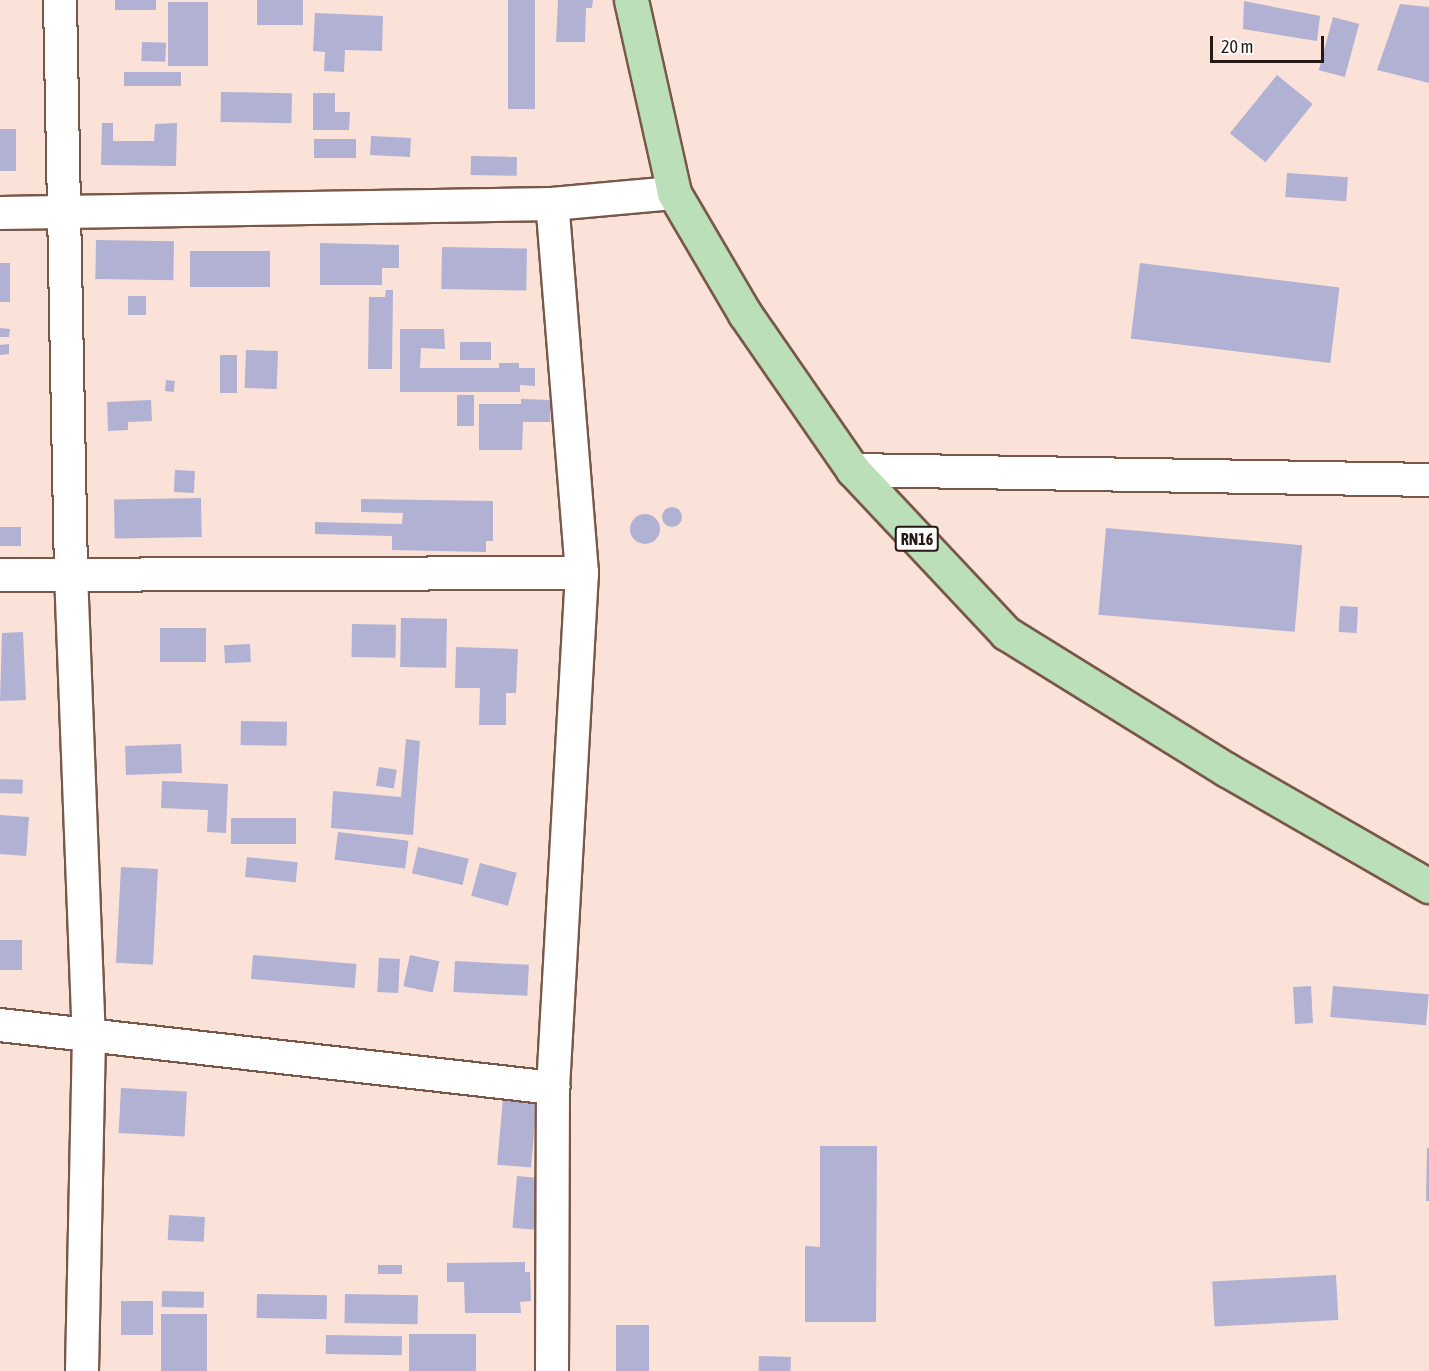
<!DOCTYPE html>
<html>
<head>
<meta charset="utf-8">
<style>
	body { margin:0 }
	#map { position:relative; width:1429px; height:1371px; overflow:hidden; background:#fae2d9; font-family:"Asap Condensed",sans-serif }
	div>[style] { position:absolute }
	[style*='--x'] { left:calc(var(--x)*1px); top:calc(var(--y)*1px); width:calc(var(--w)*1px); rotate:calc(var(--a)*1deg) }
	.building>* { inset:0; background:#b1b1d4; transform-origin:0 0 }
	.round { border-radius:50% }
	.roads { filter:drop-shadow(2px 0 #795749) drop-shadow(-2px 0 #795749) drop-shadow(0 2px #795749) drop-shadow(0 -2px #795749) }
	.minor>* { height:32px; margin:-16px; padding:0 16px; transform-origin:16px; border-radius:16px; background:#fff }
	.primary>* { height:33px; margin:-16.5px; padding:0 16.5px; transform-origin:16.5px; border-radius:16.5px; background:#bbe0b9 }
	span { translate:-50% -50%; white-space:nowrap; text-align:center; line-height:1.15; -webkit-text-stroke:6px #fff; paint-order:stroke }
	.shield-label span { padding:2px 4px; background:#fff; border:2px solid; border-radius:4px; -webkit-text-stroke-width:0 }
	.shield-label { font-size:16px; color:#261812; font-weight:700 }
	.scale { position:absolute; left:1210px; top:36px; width:114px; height:27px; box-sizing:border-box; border:3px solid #261812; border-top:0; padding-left:8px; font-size:18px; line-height:21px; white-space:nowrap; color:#261812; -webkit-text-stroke:4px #fff; paint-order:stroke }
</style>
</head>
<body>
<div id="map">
	<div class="building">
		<i style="left:115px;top:0;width:41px;height:10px"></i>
		<i style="left:257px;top:0;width:46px;height:25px"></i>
		<i style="left:508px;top:0;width:27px;height:109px"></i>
		<i style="clip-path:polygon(558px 0,593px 0,592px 8px,586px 8px,585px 42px,556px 42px)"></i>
		<i style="clip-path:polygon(1244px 1px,1320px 16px,1317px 41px,1243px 29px)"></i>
		<i style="left:168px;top:2px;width:40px;height:64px"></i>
		<i style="clip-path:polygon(1400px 4px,1429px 7px,1429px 83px,1377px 70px)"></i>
		<i style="clip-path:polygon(315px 13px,383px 16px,382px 51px,345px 50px,344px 72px,324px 71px,325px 52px,313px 51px)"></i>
		<i style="left:1333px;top:17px;width:27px;height:55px;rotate:15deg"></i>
		<i style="left:142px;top:42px;width:24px;height:19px;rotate:2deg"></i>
		<i style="left:124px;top:72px;width:57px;height:14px"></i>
		<i style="left:1277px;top:75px;width:46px;height:75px;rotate:39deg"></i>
		<i style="left:221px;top:92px;width:71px;height:30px;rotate:1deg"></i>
		<i style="clip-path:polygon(313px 93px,335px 93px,335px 112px,350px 112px,349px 130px,313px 130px)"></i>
		<i style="clip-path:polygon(102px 123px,113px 123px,113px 141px,154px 141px,155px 124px,177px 123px,176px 166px,101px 165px)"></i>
		<i style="left:0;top:129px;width:16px;height:42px"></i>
		<i style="left:371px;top:136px;width:40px;height:19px;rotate:3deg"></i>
		<i style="left:314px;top:139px;width:42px;height:19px"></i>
		<i style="left:471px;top:156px;width:46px;height:19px;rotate:1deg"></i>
		<i style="left:1287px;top:173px;width:61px;height:24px;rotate:4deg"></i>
		<i style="left:96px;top:240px;width:78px;height:39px;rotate:1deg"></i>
		<i style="clip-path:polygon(320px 243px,399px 245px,399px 268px,382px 268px,382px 285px,320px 285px)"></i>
		<i style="left:442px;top:247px;width:85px;height:42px;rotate:1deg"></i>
		<i style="left:270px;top:251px;width:36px;height:80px;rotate:90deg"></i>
		<i style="left:0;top:263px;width:10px;height:39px"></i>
		<i style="left:1140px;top:263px;width:201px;height:76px;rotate:7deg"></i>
		<i style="clip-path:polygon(386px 290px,393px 290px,392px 369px,368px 369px,369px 297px,385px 297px)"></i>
		<i style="left:128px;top:296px;width:18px;height:19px"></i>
		<i style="clip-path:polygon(0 328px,10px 329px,9px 337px,0 337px)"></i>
		<i style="clip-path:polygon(400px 329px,444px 329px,445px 349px,421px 348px,420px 368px,499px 368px,499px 363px,519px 363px,519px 368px,535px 368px,535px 386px,520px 385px,520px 392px,400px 392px)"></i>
		<i style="left:460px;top:342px;width:31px;height:18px"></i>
		<i style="clip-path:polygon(9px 344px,9px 354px,0 355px,0 345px)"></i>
		<i style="left:246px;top:350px;width:32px;height:38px;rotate:2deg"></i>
		<i style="left:220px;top:355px;width:17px;height:38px"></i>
		<i style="left:166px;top:380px;width:9px;height:11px;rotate:6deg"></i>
		<i style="left:457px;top:395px;width:17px;height:31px"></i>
		<i style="clip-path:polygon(521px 399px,551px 400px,550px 422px,523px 422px,522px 450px,479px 450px,479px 404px,521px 404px)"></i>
		<i style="clip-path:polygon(151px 400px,152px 421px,128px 422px,128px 430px,108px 431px,107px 402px)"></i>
		<i style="left:175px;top:470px;width:20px;height:22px;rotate:3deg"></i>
		<i style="left:201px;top:498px;width:39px;height:87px;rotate:89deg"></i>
		<i style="clip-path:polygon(361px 499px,493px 501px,493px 541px,486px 541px,486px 552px,392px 550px,392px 536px,315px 534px,315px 522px,402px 524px,403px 513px,361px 512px)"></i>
		<i class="round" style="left:662px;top:507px;width:20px;height:20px"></i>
		<i class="round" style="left:630px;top:514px;width:30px;height:30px"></i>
		<i style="left:0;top:527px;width:21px;height:19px"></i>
		<i style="left:1106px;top:528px;width:197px;height:87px;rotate:5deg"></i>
		<i style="left:1340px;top:606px;width:18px;height:26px;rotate:3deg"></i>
		<i style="left:401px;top:618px;width:46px;height:49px;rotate:1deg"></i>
		<i style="left:352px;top:624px;width:44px;height:33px;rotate:1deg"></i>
		<i style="left:160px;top:628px;width:46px;height:34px"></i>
		<i style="clip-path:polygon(23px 632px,26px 700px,0 701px,2px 633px)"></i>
		<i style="left:250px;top:644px;width:18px;height:26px;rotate:87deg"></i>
		<i style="clip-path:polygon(456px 647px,518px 649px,516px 693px,506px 693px,506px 725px,479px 725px,480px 688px,455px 688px)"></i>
		<i style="left:241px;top:721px;width:46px;height:24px;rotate:1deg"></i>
		<i style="clip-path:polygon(406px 739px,420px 741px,413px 835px,331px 828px,333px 791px,401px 797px)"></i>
		<i style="left:181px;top:744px;width:29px;height:56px;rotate:88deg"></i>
		<i style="left:379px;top:767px;width:18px;height:19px;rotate:9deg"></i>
		<i style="left:0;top:779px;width:23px;height:14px;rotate:2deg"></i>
		<i style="clip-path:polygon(162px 781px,228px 784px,226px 833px,207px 832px,208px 810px,161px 808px)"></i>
		<i style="left:0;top:815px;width:29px;height:39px;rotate:4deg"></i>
		<i style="left:231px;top:818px;width:65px;height:26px"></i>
		<i style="left:338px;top:832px;width:71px;height:28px;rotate:7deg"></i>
		<i style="left:418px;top:847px;width:52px;height:27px;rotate:13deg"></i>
		<i style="left:247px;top:857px;width:51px;height:20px;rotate:6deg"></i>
		<i style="left:480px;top:863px;width:38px;height:34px;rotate:15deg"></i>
		<i style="left:121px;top:867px;width:37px;height:96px;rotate:3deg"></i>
		<i style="left:0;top:940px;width:22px;height:30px"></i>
		<i style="left:253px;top:955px;width:104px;height:24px;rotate:5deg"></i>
		<i style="left:410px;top:955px;width:30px;height:32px;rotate:12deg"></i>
		<i style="left:379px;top:958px;width:21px;height:34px;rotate:3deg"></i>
		<i style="left:455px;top:961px;width:74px;height:31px;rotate:3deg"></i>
		<i style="left:1311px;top:986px;width:37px;height:18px;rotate:87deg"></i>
		<i style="left:1333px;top:986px;width:96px;height:31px;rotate:5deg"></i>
		<i style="left:505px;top:1075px;width:34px;height:90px;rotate:5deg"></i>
		<i style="left:121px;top:1088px;width:66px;height:45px;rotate:3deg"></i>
		<i style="clip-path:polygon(820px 1146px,877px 1146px,876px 1322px,805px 1322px,805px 1246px,820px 1247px)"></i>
		<i style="clip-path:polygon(1427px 1148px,1429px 1148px,1429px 1201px,1426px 1201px)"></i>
		<i style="left:517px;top:1176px;width:22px;height:52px;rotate:5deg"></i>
		<i style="left:169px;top:1215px;width:36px;height:25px;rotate:3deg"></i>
		<i style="clip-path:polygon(525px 1262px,525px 1272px,530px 1272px,531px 1301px,520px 1302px,521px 1313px,465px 1313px,464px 1282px,447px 1282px,447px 1263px)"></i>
		<i style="left:378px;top:1265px;width:24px;height:9px"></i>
		<i style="left:1336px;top:1275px;width:45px;height:124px;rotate:87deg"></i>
		<i style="left:162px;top:1291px;width:42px;height:16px;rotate:1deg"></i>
		<i style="left:257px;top:1294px;width:70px;height:24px;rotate:1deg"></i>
		<i style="left:345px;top:1294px;width:73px;height:29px;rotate:1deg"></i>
		<i style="left:121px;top:1301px;width:32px;height:34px"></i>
		<i style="left:161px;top:1314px;width:46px;height:57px"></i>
		<i style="left:616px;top:1325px;width:33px;height:46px"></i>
		<i style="left:476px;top:1334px;width:37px;height:67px;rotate:90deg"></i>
		<i style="left:326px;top:1335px;width:76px;height:19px;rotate:1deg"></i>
		<i style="left:759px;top:1356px;width:32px;height:15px;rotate:2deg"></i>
	</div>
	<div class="roads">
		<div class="minor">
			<i style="--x:60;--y:0;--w:573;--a:88.9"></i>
			<i style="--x:71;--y:573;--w:463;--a:87.8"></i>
			<i style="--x:89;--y:1036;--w:335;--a:91.2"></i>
			<i style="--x:0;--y:213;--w:552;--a:-0.93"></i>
			<i style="--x:552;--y:204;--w:122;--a:-5.2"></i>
			<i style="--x:853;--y:470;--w:576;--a:0.99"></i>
			<i style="--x:0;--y:575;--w:582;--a:-0.2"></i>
			<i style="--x:0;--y:1025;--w:557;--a:6.5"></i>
			<i style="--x:552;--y:1371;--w:283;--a:-89.8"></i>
			<i style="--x:553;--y:1088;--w:516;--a:-86.78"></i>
			<i style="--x:582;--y:573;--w:370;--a:-94.6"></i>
		</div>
		<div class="primary">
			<i style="--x:631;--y:0;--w:198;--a:77.4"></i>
			<i style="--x:674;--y:193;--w:140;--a:59.6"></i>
			<i style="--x:745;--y:314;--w:190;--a:55.3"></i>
			<i style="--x:853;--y:470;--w:224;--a:46.8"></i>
			<i style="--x:1006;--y:633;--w:260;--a:31.8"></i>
			<i style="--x:1227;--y:770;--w:233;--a:29.9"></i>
		</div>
	</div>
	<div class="shield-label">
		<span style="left:917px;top:539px">RN16</span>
	</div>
	<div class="scale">20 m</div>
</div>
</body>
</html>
